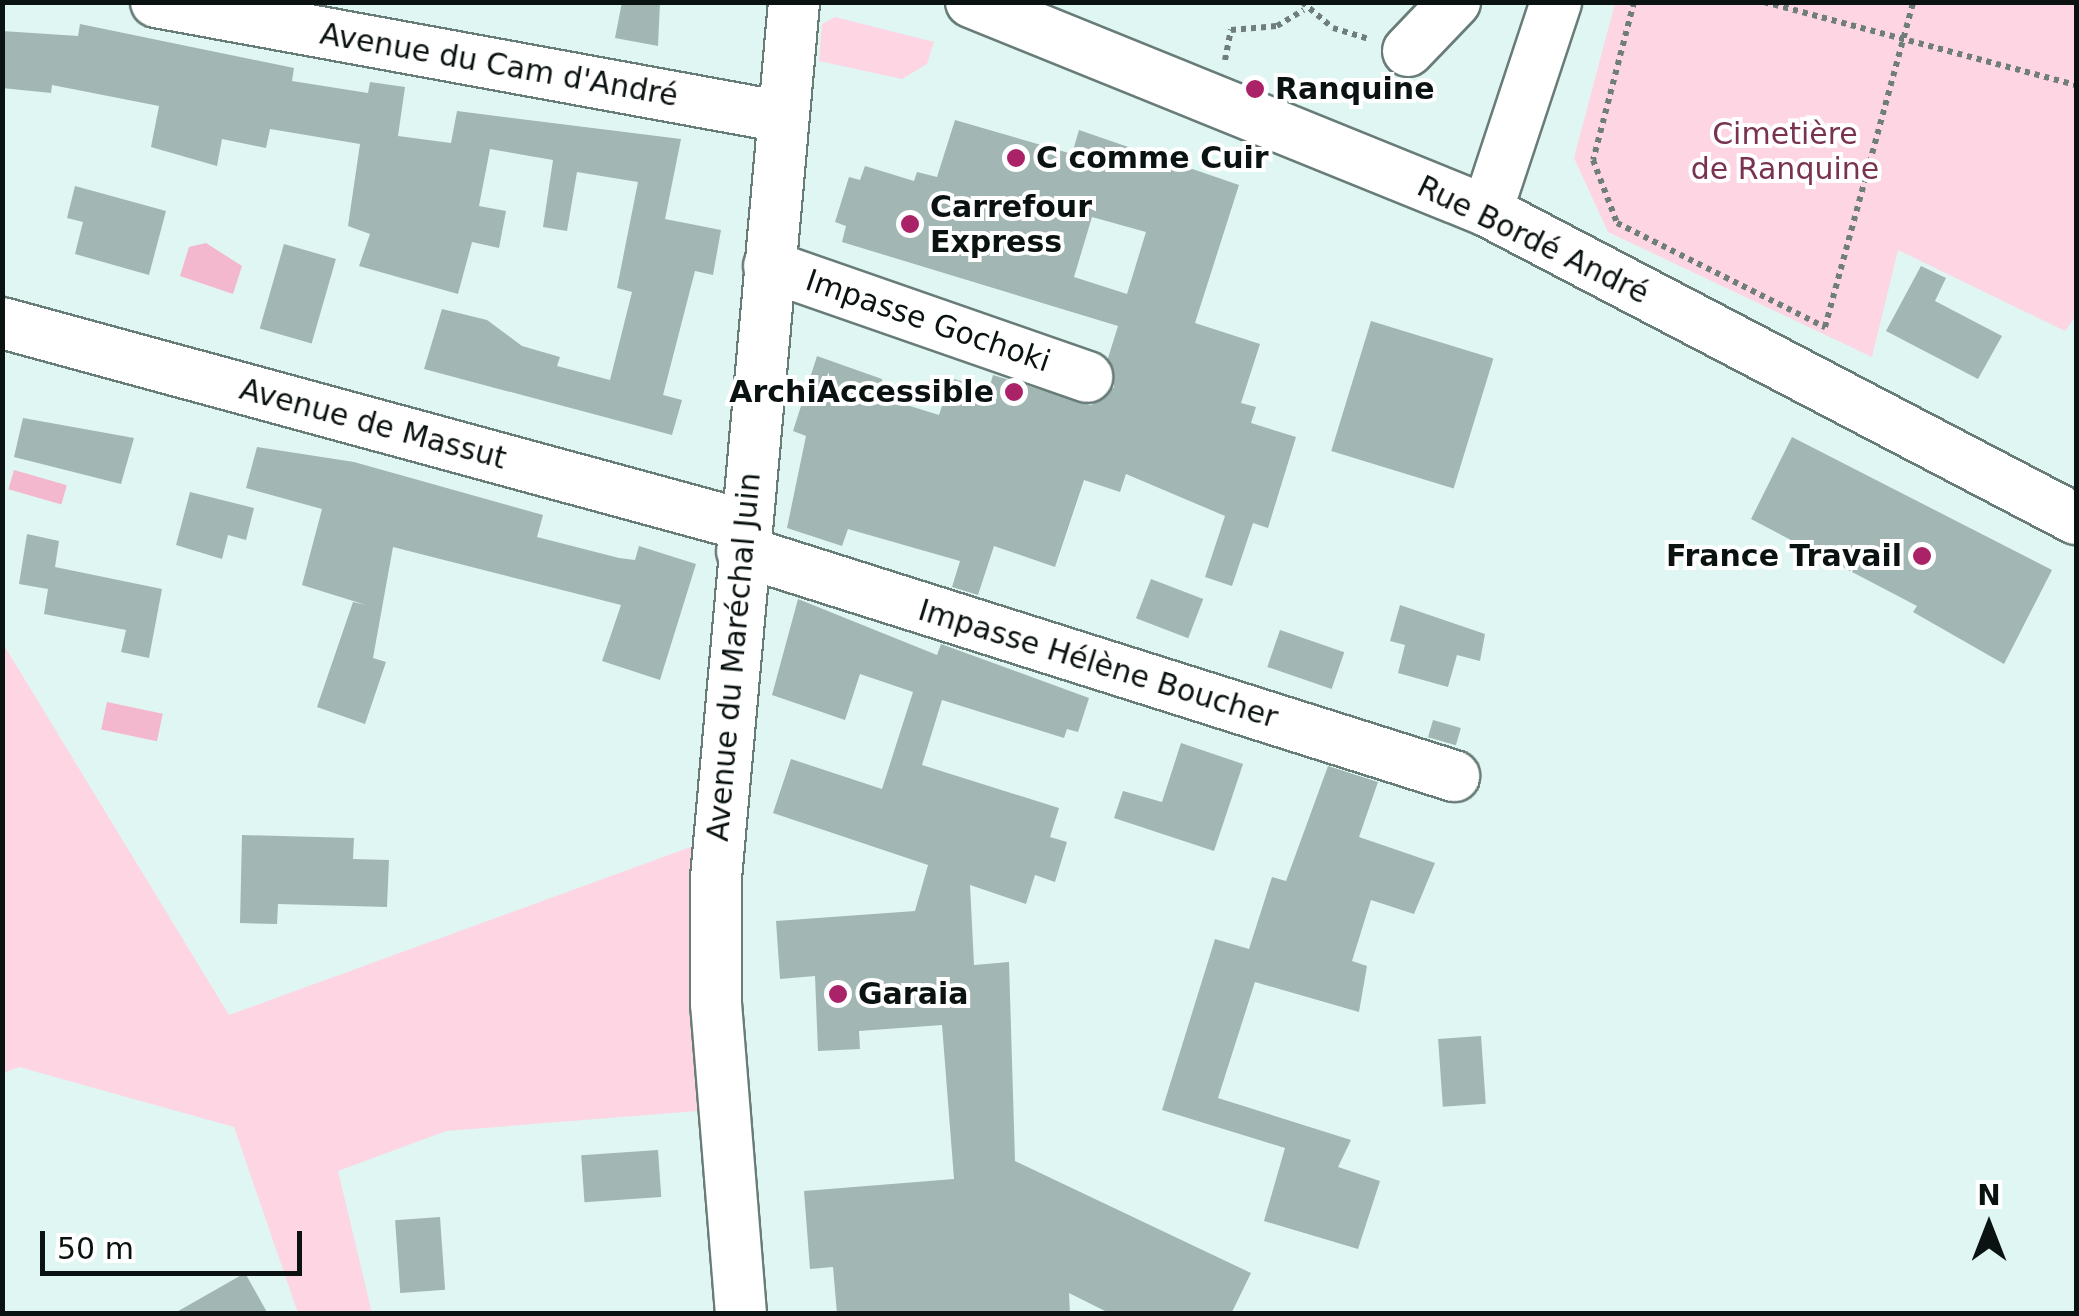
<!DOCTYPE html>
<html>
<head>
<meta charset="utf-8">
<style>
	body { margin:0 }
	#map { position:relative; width:2079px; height:1316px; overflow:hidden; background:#e0f6f2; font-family:"DejaVu Sans",sans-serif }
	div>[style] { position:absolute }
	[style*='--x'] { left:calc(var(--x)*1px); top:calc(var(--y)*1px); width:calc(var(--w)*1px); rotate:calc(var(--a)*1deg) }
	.green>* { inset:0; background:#fdd5e3 }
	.water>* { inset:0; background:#f3b8cd; transform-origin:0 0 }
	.building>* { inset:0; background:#a2b7b3; transform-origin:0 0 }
	.path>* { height:6px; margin-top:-3px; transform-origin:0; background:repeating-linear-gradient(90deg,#6f7d7b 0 5px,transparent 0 10px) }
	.roads { filter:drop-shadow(2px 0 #687c78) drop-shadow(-2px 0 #687c78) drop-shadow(0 2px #687c78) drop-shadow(0 -2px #687c78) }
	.minor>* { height:50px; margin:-25px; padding:0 25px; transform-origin:25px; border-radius:25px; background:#fff }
	.dots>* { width:28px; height:28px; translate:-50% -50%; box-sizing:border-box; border:5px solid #fff; border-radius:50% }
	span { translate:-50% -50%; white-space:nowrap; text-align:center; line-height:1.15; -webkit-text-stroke:8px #fff; paint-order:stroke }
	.street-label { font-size:30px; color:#0b1312 }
	.poi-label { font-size:30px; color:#0b1312; font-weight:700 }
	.left { translate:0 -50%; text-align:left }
	.right { translate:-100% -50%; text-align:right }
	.park-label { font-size:30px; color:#793351 }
	.frame { position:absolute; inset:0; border:5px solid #0b1312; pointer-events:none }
	.north { position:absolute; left:1939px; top:1176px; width:100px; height:100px; -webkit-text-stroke:8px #fff; paint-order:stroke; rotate:0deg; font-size:28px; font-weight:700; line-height:40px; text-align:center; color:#0b1312 }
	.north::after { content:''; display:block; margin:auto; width:35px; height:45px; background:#0b1312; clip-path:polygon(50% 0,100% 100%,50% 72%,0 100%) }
	.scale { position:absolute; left:40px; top:1231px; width:262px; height:45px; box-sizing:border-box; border:5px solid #0b1312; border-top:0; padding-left:12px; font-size:30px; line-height:35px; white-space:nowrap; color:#0b1312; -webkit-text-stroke:8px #fff; paint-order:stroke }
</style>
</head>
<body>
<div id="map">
	<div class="green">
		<i style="clip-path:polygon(1615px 3px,2076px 3px,2076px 316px,2065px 331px,1898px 250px,1872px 357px,1608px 232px,1574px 158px)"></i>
		<i style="clip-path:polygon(835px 17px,934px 42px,927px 64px,902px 79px,819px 61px,822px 24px)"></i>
		<i style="clip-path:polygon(2px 642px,229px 1015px,699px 844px,697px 1111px,446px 1131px,338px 1171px,372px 1313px,298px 1313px,234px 1127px,19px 1067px,3px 1073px)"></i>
	</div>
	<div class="water">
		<i style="clip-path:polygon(206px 243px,242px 266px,233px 294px,180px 276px,189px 247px)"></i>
		<i style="left:14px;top:470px;width:55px;height:20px;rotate:16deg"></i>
		<i style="left:107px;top:702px;width:57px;height:28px;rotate:12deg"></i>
	</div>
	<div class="building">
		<i style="clip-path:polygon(622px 2px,660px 2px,658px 46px,615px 38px)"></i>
		<i style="clip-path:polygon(80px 24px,294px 68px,292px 81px,368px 93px,370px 82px,405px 87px,398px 136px,451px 143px,457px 111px,681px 139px,665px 219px,721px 230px,713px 275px,695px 271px,663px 395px,682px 400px,672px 435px,424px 369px,442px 309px,487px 320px,522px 346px,560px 357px,557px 366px,610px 380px,632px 292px,617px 288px,638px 182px,577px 172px,567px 231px,543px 227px,553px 160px,490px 149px,479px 206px,506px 211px,499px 248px,472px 242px,458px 294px,359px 266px,370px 234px,348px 226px,360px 144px,270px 129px,266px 148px,222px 139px,217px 166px,151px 147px,159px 106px,52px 85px,51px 93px,2px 88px,2px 31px,78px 36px)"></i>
		<i style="clip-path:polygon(evenodd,955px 120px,1072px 154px,1079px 130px,1239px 185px,1195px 323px,1260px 344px,1241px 403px,1256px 407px,1251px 423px,1296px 437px,1268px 528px,1253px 523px,1232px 586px,1205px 577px,1225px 516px,1126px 474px,1120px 492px,1084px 480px,1055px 567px,994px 546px,978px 595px,952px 587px,960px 561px,848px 529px,842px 546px,787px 528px,806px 436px,793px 431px,817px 356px,882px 379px,884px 398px,939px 415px,951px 378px,989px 389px,993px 375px,1091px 405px,1114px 387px,1108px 358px,1118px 326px,842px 242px,846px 226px,835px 222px,849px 177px,860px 180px,865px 166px,914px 181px,917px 172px,937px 177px,955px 120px,1092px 217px,1146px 232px,1127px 294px,1074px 277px,1092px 217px)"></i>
		<i style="clip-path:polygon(75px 186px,166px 211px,149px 275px,75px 254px,83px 222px,67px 218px)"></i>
		<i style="left:284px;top:244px;width:54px;height:88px;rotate:16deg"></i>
		<i style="clip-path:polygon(1921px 266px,1946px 278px,1935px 301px,2002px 336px,1978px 379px,1886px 331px)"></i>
		<i style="left:1371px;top:321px;width:128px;height:136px;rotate:17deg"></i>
		<i style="clip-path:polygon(23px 418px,134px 438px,121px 484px,14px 457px)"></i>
		<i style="clip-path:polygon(1792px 437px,2052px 570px,2004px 664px,1913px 612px,1917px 606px,1751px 519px)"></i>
		<i style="clip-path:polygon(257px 447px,354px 462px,543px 515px,537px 537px,619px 558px,635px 560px,639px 546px,696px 564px,660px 680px,602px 661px,621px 605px,393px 547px,373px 658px,386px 662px,365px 724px,317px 707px,353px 602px,366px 605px,302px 585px,322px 509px,246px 488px)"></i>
		<i style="clip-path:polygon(190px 492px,254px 508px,246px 540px,228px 535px,222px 559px,176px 545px)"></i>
		<i style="clip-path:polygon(27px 534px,59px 541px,55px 567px,162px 589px,149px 658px,121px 652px,126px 630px,44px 614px,48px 589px,19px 584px)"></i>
		<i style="left:1151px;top:579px;width:56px;height:42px;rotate:21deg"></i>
		<i style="clip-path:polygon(798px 599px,937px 655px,941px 644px,1089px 698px,1078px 732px,1067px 729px,1064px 738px,942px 700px,922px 765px,1059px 808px,1050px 837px,1067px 842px,1055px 882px,1035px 875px,1026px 904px,970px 885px,974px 965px,1009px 962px,1015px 1161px,1251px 1273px,1231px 1314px,1111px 1314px,1069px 1293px,1070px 1314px,837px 1314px,833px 1267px,810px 1269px,804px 1191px,954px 1179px,942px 1025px,859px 1031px,860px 1049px,818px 1051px,815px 976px,780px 979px,776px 921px,915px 911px,928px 865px,773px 813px,791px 759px,882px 789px,913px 692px,860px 674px,845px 720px,772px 695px)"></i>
		<i style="clip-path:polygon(1400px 605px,1485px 634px,1480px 661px,1457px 655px,1448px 687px,1398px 673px,1405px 645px,1390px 641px)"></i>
		<i style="left:1280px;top:630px;width:68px;height:39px;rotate:19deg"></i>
		<i style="left:1433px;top:720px;width:29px;height:18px;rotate:16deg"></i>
		<i style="clip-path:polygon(1181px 743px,1243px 764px,1214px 851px,1114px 818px,1123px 791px,1162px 802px)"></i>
		<i style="clip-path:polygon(1328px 766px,1378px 782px,1359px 837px,1435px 863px,1414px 914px,1371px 900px,1352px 961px,1367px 966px,1359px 1012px,1255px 982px,1218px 1098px,1351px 1140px,1338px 1167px,1380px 1181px,1358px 1249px,1264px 1221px,1285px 1148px,1162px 1110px,1215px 939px,1249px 949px,1272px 877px,1286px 881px)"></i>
		<i style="clip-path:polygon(242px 835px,354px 838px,353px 859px,389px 860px,387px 907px,278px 904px,277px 924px,240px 923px)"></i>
		<i style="left:1481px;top:1036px;width:68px;height:43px;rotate:86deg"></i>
		<i style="left:658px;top:1150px;width:47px;height:77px;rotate:86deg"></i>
		<i style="left:440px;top:1217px;width:73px;height:45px;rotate:86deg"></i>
		<i style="clip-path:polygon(245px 1273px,268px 1314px,173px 1314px)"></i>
	</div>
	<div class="path">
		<i style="--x:1302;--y:2;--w:40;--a:40"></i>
		<i style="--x:1333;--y:28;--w:38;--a:17"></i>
		<i style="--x:1634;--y:2;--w:163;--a:104.5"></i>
		<i style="--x:1593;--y:160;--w:67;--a:69.1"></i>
		<i style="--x:1617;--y:223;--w:233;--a:26.6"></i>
		<i style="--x:1825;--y:327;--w:337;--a:-74.8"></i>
		<i style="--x:1764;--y:2;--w:323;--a:14.9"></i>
		<i style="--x:1225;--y:60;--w:31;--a:-79"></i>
		<i style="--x:1231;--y:30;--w:46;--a:-5"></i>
		<i style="--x:1277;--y:26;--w:31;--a:-31"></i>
	</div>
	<div class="roads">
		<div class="minor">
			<i style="--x:156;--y:2;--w:637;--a:10.39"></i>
			<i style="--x:971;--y:2;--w:557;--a:22.05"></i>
			<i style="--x:1487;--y:211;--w:665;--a:27.61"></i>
			<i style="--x:1408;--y:51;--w:68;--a:-46.2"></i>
			<i style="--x:1487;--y:211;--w:220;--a:-71.7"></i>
			<i style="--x:769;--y:266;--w:337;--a:19.2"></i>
			<i style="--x:2;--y:323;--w:769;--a:15.23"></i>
			<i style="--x:742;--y:551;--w:747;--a:17.54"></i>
			<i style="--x:741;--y:1314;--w:311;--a:-94.6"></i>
			<i style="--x:716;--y:1004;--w:126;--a:-90"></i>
			<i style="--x:716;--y:878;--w:879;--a:-84.91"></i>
		</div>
	</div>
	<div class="dots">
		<i style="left:1255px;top:89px;background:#aa2267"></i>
		<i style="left:1016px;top:158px;background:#aa2267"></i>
		<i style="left:910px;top:224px;background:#aa2267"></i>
		<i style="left:1014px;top:392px;background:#aa2267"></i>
		<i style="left:1922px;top:556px;background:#aa2267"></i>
		<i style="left:838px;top:994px;background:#aa2267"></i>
	</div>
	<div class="street-label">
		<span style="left:499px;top:65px;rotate:10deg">Avenue du Cam d'André</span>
		<span style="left:1533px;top:240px;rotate:26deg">Rue Bordé André</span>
		<span style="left:928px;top:321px;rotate:19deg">Impasse Gochoki</span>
		<span style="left:373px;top:424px;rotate:15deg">Avenue de Massut</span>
		<span style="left:734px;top:657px;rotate:-85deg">Avenue du Maréchal Juin</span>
		<span style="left:1098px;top:664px;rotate:17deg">Impasse Hélène Boucher</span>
	</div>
	<div class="poi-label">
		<span class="left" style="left:1275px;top:89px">Ranquine</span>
		<span class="left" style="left:1036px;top:158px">C comme Cuir</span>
		<span class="left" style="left:930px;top:224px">Carrefour<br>Express</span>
		<span class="right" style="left:994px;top:392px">ArchiAccessible</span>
		<span class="right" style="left:1902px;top:556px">France Travail</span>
		<span class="left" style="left:858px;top:994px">Garaia</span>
	</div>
	<div class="park-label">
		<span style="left:1785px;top:151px">Cimetière<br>de Ranquine</span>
	</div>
	<div class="frame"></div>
	<div class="north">N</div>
	<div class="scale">50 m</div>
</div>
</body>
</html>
